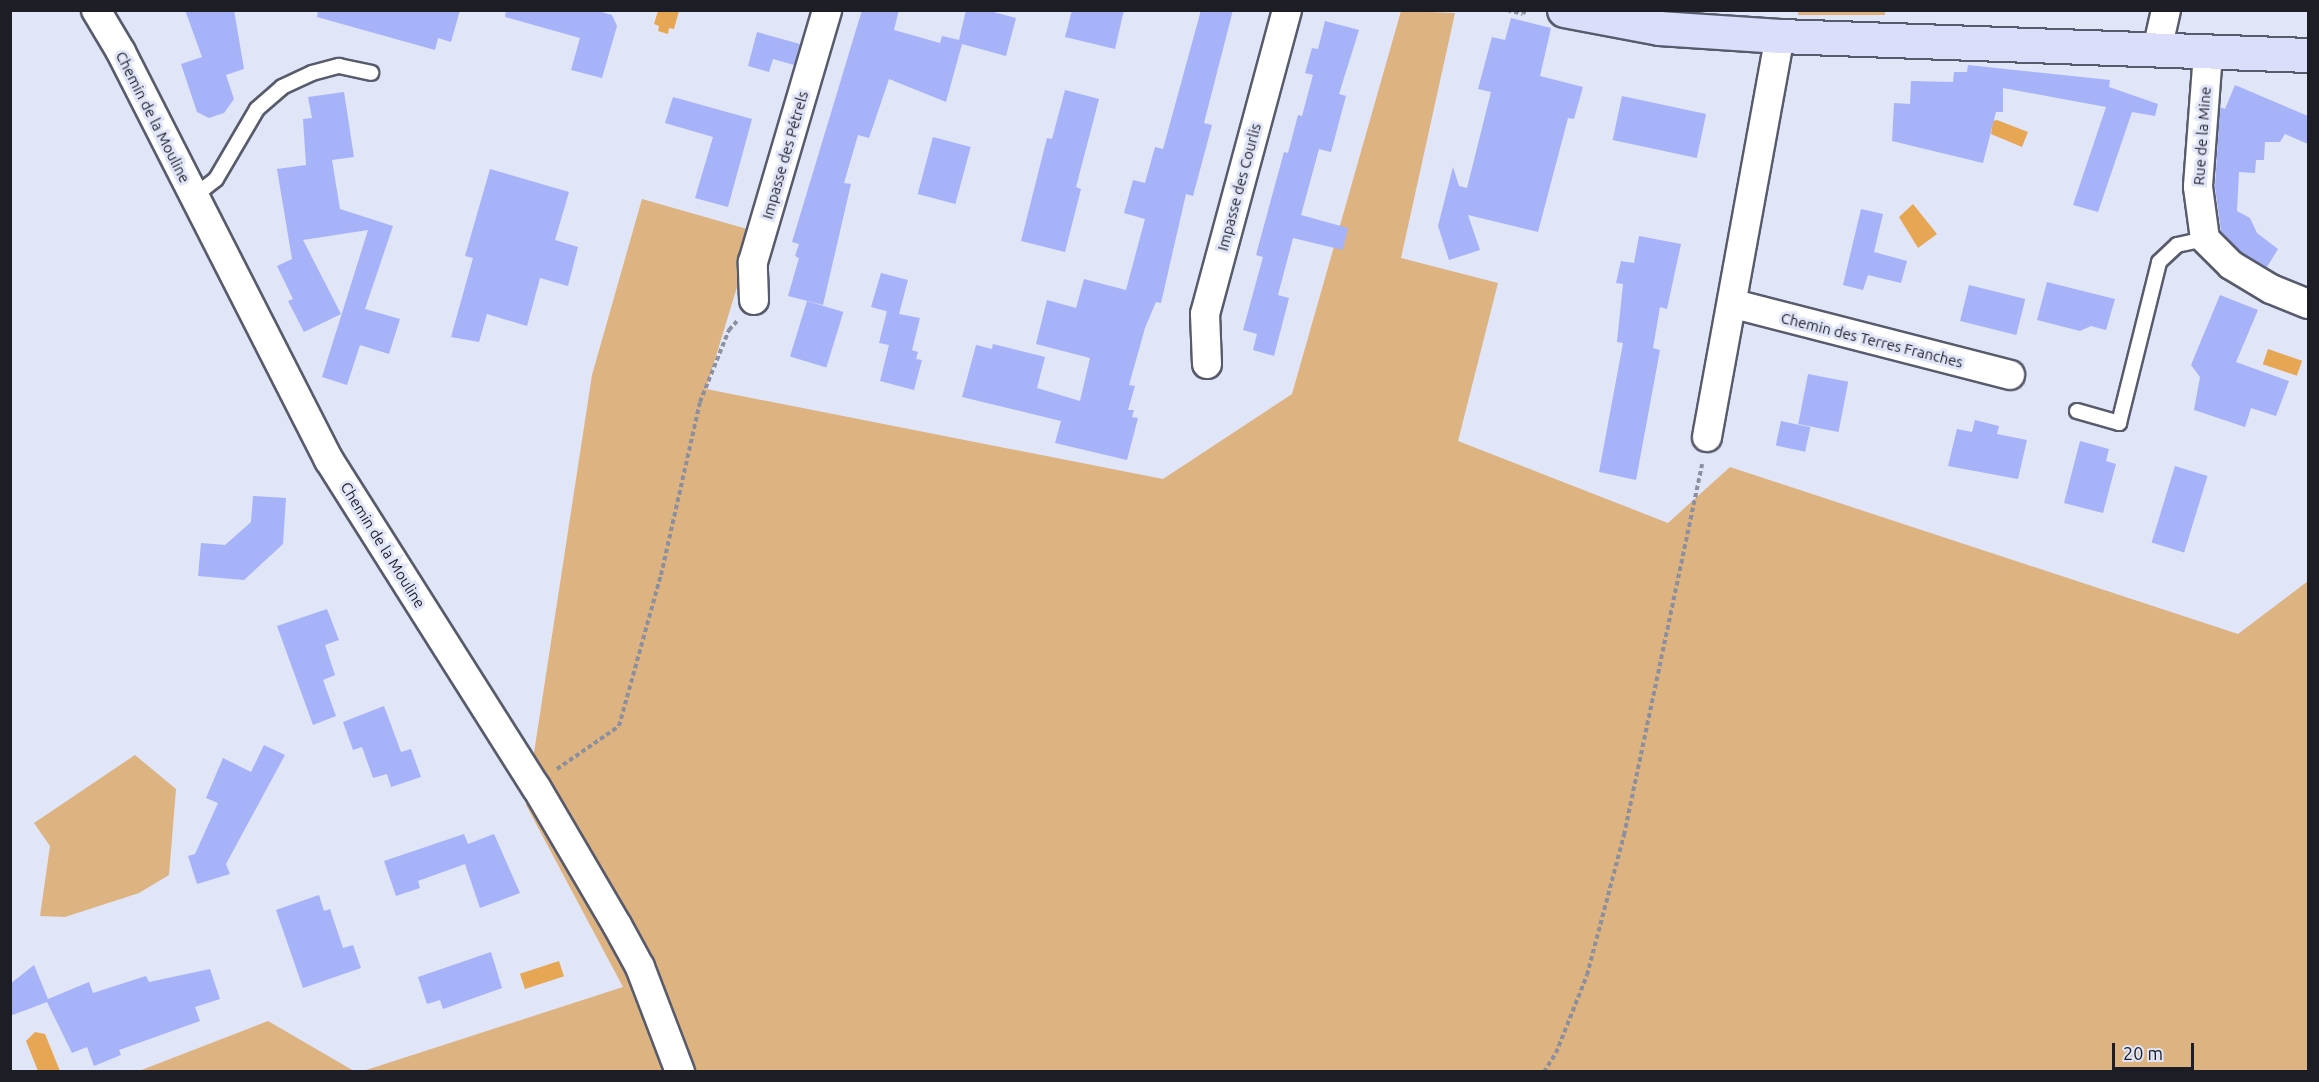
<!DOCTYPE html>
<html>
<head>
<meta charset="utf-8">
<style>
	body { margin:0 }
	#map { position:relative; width:2319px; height:1082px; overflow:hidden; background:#e0e5f8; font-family:Ubuntu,sans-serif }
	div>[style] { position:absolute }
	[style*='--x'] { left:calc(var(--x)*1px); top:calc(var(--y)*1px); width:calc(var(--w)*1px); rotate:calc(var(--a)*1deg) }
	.green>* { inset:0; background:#ddb382 }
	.water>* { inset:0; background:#e6a654; transform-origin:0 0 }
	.building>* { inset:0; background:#a7b3f8; transform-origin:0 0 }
	.path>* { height:4px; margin-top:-2px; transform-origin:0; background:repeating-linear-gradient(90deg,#8c8f9d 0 4.5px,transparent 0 7.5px) }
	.roads { filter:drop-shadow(2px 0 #585b6c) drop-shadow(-2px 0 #585b6c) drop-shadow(0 2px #585b6c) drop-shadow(0 -2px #585b6c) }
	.lane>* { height:14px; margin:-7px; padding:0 7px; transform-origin:7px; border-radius:7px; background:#fff }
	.street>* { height:28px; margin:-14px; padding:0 14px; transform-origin:14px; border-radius:14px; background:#fff }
	.secondary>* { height:33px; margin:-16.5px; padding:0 16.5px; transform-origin:16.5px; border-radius:16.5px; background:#dbdefa }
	span { translate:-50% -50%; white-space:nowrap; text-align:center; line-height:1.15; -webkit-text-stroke:6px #e0e5f8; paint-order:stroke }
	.street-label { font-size:15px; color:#1d1e25 }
	.frame { position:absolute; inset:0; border:12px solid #1d1e25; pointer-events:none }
	.scale { position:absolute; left:2112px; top:1043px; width:82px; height:27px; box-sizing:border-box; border:3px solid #1d1e25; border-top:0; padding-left:8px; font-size:18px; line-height:21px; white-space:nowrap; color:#1d1e25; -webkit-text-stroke:4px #e0e5f8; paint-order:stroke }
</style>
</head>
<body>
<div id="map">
	<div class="green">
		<i style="clip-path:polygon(1401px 11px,1455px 13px,1401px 258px,1498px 283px,1458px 441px,1668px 523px,1730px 467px,2238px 634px,2308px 581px,2308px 1071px,360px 1072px,623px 987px,526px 805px,592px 375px,642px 199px,754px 231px,706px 389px,1163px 479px,1292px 394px)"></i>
		<i style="clip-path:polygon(1798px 11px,1798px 10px,1885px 11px,1885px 15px,1798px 15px)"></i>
		<i style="clip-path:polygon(135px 755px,176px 789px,169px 875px,139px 893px,65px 917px,40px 916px,50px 846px,34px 823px)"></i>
		<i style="clip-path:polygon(268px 1021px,354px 1071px,139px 1071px)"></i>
	</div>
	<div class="water">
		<i style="clip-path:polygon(658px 11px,679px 11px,674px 29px,669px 28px,668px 34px,658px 31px,659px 26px,654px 24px)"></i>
		<i style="clip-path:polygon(1997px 120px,2028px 132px,2022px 147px,1991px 134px,1993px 121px)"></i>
		<i style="clip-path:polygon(1913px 204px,1937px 234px,1918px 248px,1899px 217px)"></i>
		<i style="left:2268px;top:349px;width:36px;height:16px;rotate:19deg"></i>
		<i style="left:559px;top:961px;width:16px;height:41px;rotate:72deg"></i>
		<i style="clip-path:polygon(35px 1032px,45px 1034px,60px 1071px,38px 1071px,26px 1041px)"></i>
	</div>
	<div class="building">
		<i style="clip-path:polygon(185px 10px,234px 10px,244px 69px,226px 75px,234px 99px,224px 113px,209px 118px,197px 112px,181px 64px,202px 57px)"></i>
		<i style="clip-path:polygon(318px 10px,460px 10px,451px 42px,438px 38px,435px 50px,317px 17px)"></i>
		<i style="clip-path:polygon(506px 10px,595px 10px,612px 15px,617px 26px,602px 78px,571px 70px,580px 38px,505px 17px)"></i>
		<i style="clip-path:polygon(862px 10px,899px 10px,894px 30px,940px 43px,942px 36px,959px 40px,966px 10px,986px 10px,1016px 18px,1006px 56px,962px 44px,946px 102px,889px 79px,869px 138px,858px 135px,844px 183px,851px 184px,823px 305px,788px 296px,799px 258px,795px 256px,799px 244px,792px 242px)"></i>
		<i style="clip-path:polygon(1072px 10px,1124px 10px,1115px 49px,1065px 37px)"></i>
		<i style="clip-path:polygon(1201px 10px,1233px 10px,1204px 123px,1212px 125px,1193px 196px,1186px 194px,1161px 303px,1156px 302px,1145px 328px,1129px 385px,1135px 386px,1128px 410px,1134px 410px,1132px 417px,1138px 418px,1127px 460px,1055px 443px,1061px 421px,962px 397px,976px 345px,992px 349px,993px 344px,1045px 357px,1037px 388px,1080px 401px,1090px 358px,1036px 344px,1047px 300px,1076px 308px,1084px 279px,1126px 290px,1145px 219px,1124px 213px,1133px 180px,1145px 183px,1155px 147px,1163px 149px)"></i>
		<i style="clip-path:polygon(1511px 18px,1551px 28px,1540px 76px,1583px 87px,1574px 119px,1568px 118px,1538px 232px,1468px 215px,1480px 250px,1449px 260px,1438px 226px,1453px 167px,1459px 186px,1467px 188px,1491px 92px,1478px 89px,1492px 37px,1505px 40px)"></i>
		<i style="clip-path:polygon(1325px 21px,1359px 30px,1339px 94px,1346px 96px,1331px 152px,1319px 149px,1301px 215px,1348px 228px,1343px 250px,1293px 238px,1278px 295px,1289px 298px,1274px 356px,1253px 350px,1257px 334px,1243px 330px,1263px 257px,1256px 255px,1269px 207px,1284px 152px,1288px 153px,1298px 115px,1302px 116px,1313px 75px,1305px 73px,1312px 48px,1318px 49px)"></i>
		<i style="clip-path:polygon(757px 32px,800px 44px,794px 65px,773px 59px,769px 72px,748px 66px)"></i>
		<i style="clip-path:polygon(1968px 65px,2110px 80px,2109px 87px,2158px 104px,2155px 116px,2132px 112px,2098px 212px,2073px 205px,2106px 107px,2003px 88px,2003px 112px,1996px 112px,1983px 163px,1892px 141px,1894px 103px,1910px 104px,1911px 81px,1953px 82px,1954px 72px,1967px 72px)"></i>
		<i style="clip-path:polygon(2235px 85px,2308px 116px,2308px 144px,2285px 134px,2280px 142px,2265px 142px,2264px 160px,2256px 160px,2255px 173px,2239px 172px,2237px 211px,2250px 218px,2257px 233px,2278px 249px,2267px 267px,2241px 252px,2221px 231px,2215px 187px,2220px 107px,2225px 109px)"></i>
		<i style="clip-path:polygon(1065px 90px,1099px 99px,1076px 187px,1081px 189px,1065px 252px,1021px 241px,1047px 138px,1052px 139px)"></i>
		<i style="clip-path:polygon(344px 92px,354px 157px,332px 160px,340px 209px,393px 226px,365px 309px,400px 319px,389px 354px,360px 345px,347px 385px,322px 377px,368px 230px,303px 240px,341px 314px,304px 332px,288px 301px,293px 299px,277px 266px,292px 259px,277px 169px,306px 165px,303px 119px,312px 118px,308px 97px)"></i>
		<i style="left:1622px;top:96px;width:86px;height:45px;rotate:12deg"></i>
		<i style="clip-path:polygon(673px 97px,752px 119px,728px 207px,695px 198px,713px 137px,665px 123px)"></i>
		<i style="left:933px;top:137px;width:39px;height:59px;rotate:15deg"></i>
		<i style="clip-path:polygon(490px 169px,569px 192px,555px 240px,578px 247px,568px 286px,540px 278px,527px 326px,487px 314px,479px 342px,451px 337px,473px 258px,465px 256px)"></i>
		<i style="clip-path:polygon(1861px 209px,1883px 214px,1874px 252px,1907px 261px,1901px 283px,1868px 275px,1863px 290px,1843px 285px)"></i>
		<i style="clip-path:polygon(1639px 236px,1681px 244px,1667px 309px,1660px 307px,1653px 348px,1660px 350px,1636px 480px,1599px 472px,1623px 343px,1617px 342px,1623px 284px,1616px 283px,1621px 261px,1634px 263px)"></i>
		<i style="clip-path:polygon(881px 273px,908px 280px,899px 314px,920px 318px,912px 350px,918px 352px,916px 359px,922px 360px,914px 390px,880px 381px,889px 345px,879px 343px,887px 311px,893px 313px,871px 307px)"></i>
		<i style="clip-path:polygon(2047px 282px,2115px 299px,2106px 330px,2091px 326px,2080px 331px,2037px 320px)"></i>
		<i style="left:1969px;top:285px;width:58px;height:37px;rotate:14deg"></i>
		<i style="clip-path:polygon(2220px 295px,2258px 310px,2236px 362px,2289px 381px,2276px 416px,2251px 408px,2245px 427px,2194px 410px,2200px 377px,2191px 365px)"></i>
		<i style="left:807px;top:301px;width:38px;height:58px;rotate:17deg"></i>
		<i style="left:1808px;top:374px;width:41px;height:51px;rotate:11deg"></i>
		<i style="clip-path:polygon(1975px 420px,1999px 426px,1997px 434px,2027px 440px,2018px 479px,1948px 466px,1957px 429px,1972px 432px)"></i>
		<i style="left:1781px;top:421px;width:30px;height:25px;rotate:12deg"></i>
		<i style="clip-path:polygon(2080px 441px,2109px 449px,2106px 461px,2116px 464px,2103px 513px,2064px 503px)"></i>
		<i style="left:2175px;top:466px;width:34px;height:80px;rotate:17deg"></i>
		<i style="clip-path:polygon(253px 496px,286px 498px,283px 544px,244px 580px,198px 576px,201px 543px,225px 545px,251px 522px)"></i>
		<i style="clip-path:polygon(327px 609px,339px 640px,325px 645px,335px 675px,323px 680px,336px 716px,313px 725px,277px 626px)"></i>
		<i style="clip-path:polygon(384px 706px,401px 752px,411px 749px,421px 777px,391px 787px,387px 774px,373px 778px,362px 747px,353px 750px,343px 722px)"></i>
		<i style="clip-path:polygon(264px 745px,285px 755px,226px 864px,230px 874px,197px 884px,188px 856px,195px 854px,218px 803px,206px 798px,223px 758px,251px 772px)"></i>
		<i style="clip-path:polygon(464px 834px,468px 844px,494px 834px,520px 893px,480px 908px,465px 864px,418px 881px,420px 888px,396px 896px,384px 861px)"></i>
		<i style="clip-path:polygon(319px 895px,324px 911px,330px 909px,343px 948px,353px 945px,361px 968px,303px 988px,276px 910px)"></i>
		<i style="clip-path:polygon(491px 952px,502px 988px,443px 1009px,440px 1000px,427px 1004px,418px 977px)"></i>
		<i style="clip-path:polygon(34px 965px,48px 999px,89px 982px,93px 993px,146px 976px,149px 982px,210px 969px,220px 999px,195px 1007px,200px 1021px,119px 1050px,121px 1055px,94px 1066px,87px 1047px,72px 1053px,47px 1002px,10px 1016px,10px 984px)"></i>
	</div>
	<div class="path">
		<i style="--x:1507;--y:10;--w:16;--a:14"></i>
		<i style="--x:1523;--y:14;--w:4;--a:-63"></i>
		<i style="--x:557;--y:769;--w:75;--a:-34.7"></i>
		<i style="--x:619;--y:726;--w:157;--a:-74.5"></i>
		<i style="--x:661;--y:575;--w:177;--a:-77.3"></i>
		<i style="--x:700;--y:402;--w:78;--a:-68.1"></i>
		<i style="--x:729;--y:330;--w:12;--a:-48"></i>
		<i style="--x:1544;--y:1072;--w:22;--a:-58"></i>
		<i style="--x:1556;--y:1053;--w:84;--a:-68.3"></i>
		<i style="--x:1587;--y:975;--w:145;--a:-75.2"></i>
		<i style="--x:1624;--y:835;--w:379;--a:-78.1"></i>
	</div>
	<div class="roads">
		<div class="lane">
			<i style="--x:193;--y:197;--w:29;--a:-38"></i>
			<i style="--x:216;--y:179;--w:81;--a:-59.6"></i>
			<i style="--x:257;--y:109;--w:33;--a:-41"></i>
			<i style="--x:282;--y:87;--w:33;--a:-25"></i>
			<i style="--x:312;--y:73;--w:28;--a:-15"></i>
			<i style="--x:339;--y:66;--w:33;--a:12"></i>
			<i style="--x:2077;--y:411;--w:44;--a:15.9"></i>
			<i style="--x:2119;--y:423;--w:166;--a:-76"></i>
			<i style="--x:2159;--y:262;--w:25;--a:-43"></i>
			<i style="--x:2177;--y:245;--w:29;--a:-12"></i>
		</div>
		<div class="street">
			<i style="--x:96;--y:10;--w:49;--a:59.2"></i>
			<i style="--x:121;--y:52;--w:458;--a:63"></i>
			<i style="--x:329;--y:460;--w:387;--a:57.7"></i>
			<i style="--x:536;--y:787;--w:160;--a:59.6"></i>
			<i style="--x:617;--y:925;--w:48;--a:61.3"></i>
			<i style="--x:640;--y:967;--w:112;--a:69.1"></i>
			<i style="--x:2157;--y:50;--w:41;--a:-77.3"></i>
			<i style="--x:2208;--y:53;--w:134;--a:94.3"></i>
			<i style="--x:2198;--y:187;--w:52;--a:82.3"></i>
			<i style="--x:2205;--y:239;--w:37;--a:45"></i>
			<i style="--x:2231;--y:265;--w:47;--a:31"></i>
			<i style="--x:2271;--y:289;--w:40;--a:22"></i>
			<i style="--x:754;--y:300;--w:38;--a:-92"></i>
			<i style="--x:753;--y:262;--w:263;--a:-73.6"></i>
			<i style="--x:1734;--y:304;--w:285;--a:14.4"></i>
			<i style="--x:1207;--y:364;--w:50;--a:-92.3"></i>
			<i style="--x:1205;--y:314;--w:315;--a:-74.9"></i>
			<i style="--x:1707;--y:437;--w:408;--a:-79.7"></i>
		</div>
		<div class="secondary">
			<i style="--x:1564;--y:10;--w:97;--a:10.7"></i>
			<i style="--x:1659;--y:28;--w:121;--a:3.8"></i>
			<i style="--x:1780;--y:36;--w:528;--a:2.06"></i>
		</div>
	</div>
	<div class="street-label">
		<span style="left:153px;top:117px;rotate:63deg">Chemin de la Mouline</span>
		<span style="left:2202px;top:136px;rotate:-86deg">Rue de la Mine</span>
		<span style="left:785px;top:155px;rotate:-74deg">Impasse des Pétrels</span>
		<span style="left:1239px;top:187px;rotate:-75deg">Impasse des Courlis</span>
		<span style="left:1872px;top:340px;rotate:14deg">Chemin des Terres Franches</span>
		<span style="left:383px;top:545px;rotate:58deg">Chemin de la Mouline</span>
	</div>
	<div class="frame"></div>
	<div class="scale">20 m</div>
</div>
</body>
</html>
